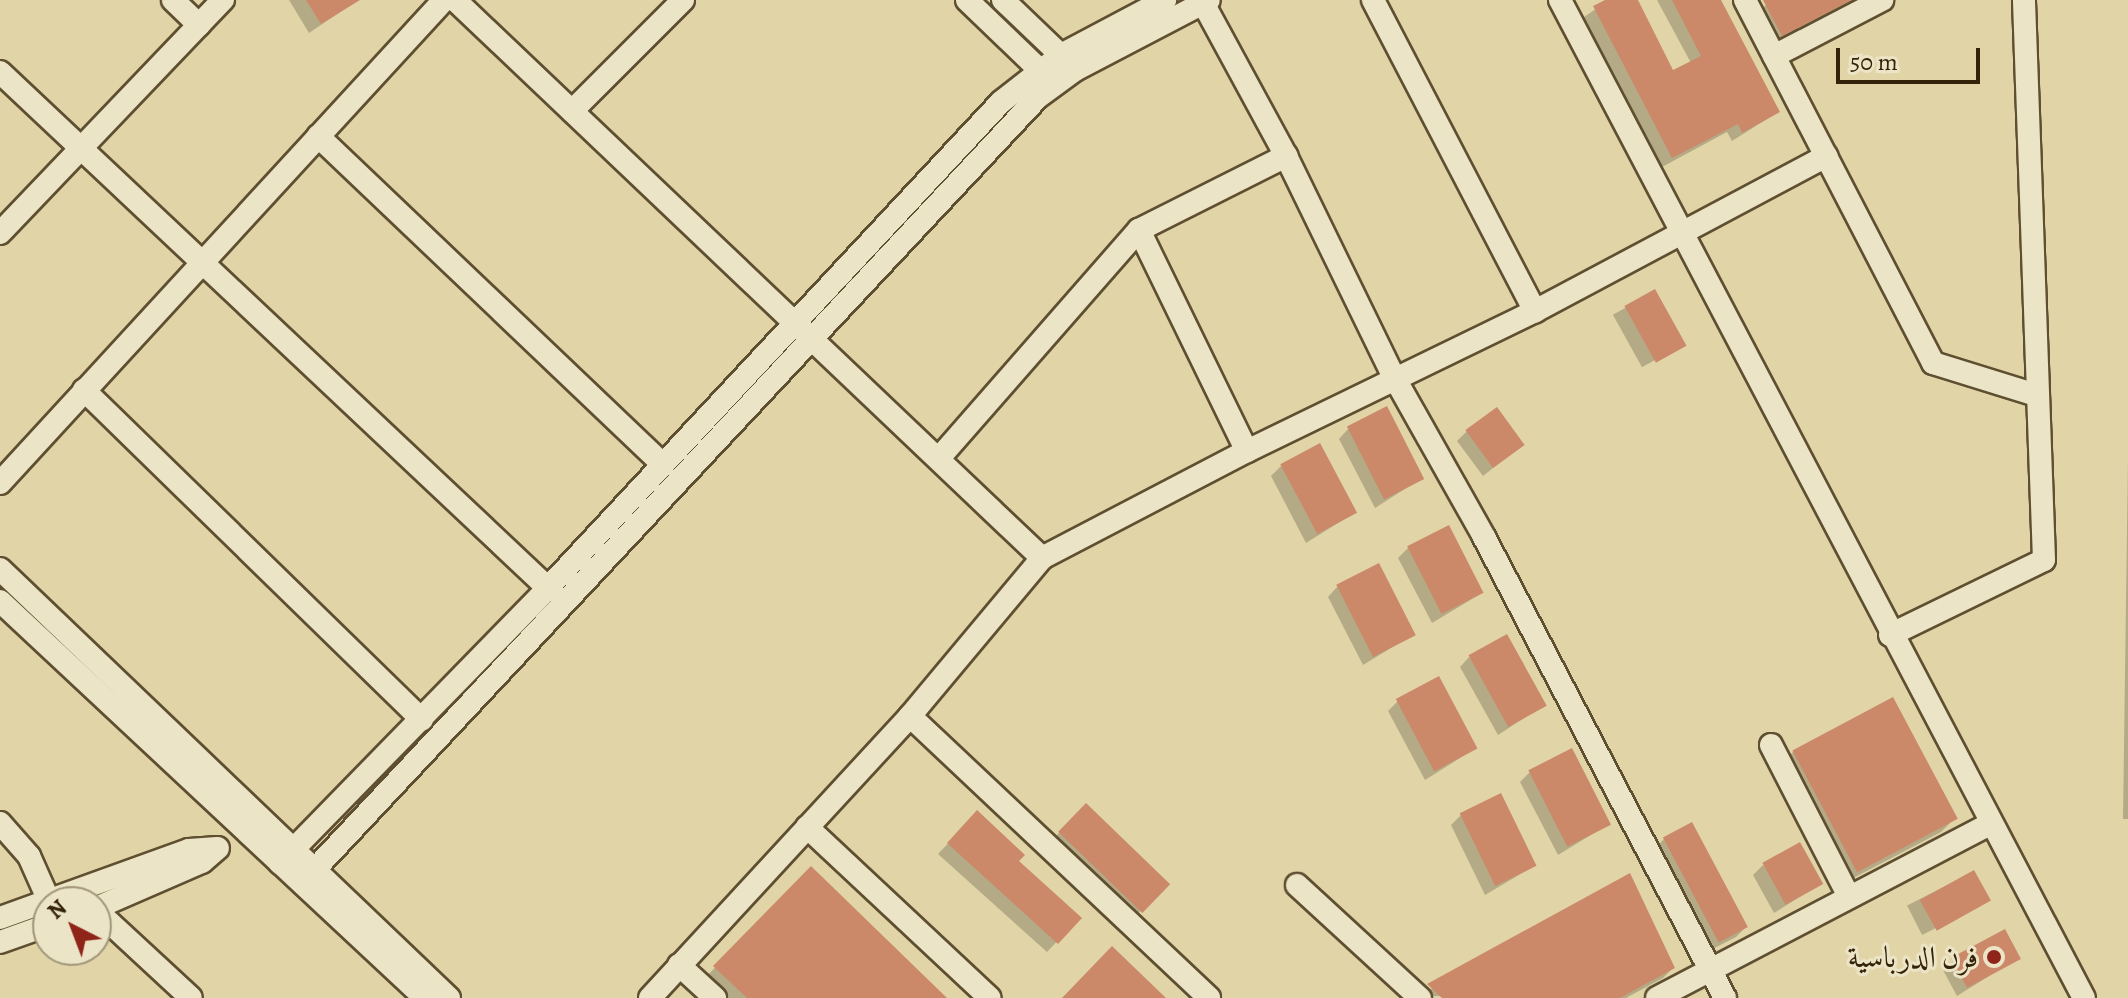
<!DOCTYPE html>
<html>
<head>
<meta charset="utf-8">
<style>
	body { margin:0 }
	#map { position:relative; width:2128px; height:998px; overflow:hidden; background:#e1d5a8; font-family:Alegreya,Amiri,serif }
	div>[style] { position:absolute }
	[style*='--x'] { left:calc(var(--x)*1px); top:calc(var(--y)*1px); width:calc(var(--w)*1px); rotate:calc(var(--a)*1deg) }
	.shadow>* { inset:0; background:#0003; transform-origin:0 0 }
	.building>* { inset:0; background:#cb896a; transform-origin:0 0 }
	.roads { filter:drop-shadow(2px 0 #5f4f31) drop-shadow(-2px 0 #5f4f31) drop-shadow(0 2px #5f4f31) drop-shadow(0 -2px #5f4f31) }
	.minor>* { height:22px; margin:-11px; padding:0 11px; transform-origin:11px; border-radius:11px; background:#ece4c6 }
	.dots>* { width:22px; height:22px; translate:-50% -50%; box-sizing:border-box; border:4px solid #ece4c6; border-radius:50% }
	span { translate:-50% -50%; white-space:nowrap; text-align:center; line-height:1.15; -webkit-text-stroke:6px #ece4c6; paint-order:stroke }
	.poi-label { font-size:30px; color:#342209 }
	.right { translate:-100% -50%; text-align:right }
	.north { position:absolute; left:32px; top:886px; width:80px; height:80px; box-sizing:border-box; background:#ece4c6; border:2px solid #a2967a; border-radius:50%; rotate:318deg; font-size:22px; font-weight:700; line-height:32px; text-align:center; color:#342209 }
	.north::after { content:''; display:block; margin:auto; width:28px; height:36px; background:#8f2418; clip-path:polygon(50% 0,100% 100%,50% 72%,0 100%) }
	.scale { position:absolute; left:1836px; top:48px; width:144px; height:36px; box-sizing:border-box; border:4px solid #342209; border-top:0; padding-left:10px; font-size:24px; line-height:28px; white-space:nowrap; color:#342209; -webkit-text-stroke:6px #ece4c6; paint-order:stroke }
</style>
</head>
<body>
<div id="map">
	<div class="shadow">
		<i style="clip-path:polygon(289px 0,358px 0,309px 33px)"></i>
		<i style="clip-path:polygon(1609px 0,1636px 0,1673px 73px,1691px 63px,1657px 0,1718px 0,1778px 112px,1732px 141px,1727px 132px,1662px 167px,1584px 17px)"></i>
		<i style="clip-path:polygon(1772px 0,1857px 0,1772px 44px,1755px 14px)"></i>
		<i style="left:1654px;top:292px;width:60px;height:47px;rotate:61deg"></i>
		<i style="clip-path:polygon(1348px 429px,1422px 478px,1375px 508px,1339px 439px)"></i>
		<i style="clip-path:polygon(1467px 431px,1522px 445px,1483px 476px,1457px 441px)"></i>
		<i style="clip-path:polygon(2128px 457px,2128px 819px,2123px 819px)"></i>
		<i style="clip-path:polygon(1281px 466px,1354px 513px,1306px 543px,1271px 476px)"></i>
		<i style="clip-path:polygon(1408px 548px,1482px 593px,1432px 623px,1398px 558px)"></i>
		<i style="clip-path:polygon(1337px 587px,1414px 634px,1363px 665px,1328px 597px)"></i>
		<i style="clip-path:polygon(1469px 657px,1544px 705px,1498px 735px,1460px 667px)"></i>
		<i style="clip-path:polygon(1398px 701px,1476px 748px,1425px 780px,1388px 711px)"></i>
		<i style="clip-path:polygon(1793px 752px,1954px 819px,1941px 832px,1842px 884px,1780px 765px)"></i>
		<i style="clip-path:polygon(1530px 772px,1609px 824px,1558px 855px,1520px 782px)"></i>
		<i style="left:1086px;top:805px;width:113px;height:53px;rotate:44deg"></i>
		<i style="clip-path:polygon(977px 813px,1016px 861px,1079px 918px,1047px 952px,938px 854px)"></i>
		<i style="clip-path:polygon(1461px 815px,1534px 866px,1485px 895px,1451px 825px)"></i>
		<i style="clip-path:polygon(1664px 839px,1746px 927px,1736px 937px,1709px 951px,1654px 849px)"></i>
		<i style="clip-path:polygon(1763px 865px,1820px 884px,1774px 913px,1753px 875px)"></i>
		<i style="clip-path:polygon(811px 869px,944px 998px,720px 998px,702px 981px)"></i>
		<i style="left:1973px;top:872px;width:33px;height:74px;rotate:63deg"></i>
		<i style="clip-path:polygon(1629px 876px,1673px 968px,1663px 978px,1626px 998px,1419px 996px)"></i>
		<i style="clip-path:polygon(2018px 958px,1957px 996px,1943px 970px,1953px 961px)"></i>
	</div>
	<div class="building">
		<i style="clip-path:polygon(306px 0,360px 0,321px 24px)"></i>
		<i style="clip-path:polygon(1605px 0,1638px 0,1673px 70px,1701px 56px,1672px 0,1721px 0,1780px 112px,1742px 133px,1738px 124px,1672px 158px,1593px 6px)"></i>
		<i style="clip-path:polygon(1763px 0,1852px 0,1782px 36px)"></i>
		<i style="left:1655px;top:289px;width:65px;height:35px;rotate:61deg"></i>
		<i style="left:1387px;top:406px;width:82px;height:45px;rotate:63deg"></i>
		<i style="left:1497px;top:407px;width:47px;height:39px;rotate:54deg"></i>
		<i style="left:1320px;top:443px;width:79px;height:45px;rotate:62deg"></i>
		<i style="left:1449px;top:525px;width:76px;height:47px;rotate:63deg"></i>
		<i style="left:1379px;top:563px;width:81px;height:48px;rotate:63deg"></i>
		<i style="left:1507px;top:634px;width:82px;height:44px;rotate:61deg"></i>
		<i style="left:1439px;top:676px;width:82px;height:49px;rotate:62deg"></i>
		<i style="left:1893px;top:697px;width:138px;height:114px;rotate:62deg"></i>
		<i style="left:1572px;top:748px;width:86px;height:49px;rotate:63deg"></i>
		<i style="left:1501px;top:793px;width:81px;height:46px;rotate:64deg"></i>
		<i style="left:1086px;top:803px;width:117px;height:40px;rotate:44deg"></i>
		<i style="clip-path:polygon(977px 810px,1025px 855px,1019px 861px,1082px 918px,1058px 944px,947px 843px)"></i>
		<i style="left:1692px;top:822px;width:119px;height:33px;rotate:62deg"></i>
		<i style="left:1800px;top:842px;width:48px;height:43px;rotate:61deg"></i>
		<i style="clip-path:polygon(811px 866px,947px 998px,747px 998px,713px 966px)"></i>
		<i style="left:1974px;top:870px;width:35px;height:62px;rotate:61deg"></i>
		<i style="clip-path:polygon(1630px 873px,1675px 968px,1620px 998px,1442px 998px,1427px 984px)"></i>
		<i style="left:2005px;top:929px;width:34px;height:61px;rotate:62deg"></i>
		<i style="clip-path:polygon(1112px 946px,1166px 998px,1062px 998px)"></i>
	</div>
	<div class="roads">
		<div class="minor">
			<i style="--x:173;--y:0;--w:36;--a:44"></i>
			<i style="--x:455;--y:0;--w:810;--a:43.55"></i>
			<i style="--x:967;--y:0;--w:115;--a:43.9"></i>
			<i style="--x:1003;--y:0;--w:91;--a:43.7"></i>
			<i style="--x:1373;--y:0;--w:351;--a:62.5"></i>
			<i style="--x:1560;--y:0;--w:1127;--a:62.3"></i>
			<i style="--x:1745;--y:0;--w:409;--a:62.6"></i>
			<i style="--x:1933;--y:363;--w:108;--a:17.3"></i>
			<i style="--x:1203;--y:3;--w:174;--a:61.5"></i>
			<i style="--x:1286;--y:156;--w:246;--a:64"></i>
			<i style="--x:1394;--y:377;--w:184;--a:60.6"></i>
			<i style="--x:1484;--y:537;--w:520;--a:62.4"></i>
			<i style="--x:1774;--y:56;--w:122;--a:-27.4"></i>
			<i style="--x:0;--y:72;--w:753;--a:43.28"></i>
			<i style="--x:572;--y:111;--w:157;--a:-45"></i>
			<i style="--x:318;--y:136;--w:477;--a:43.6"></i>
			<i style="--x:1139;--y:230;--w:246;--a:64"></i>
			<i style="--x:0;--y:233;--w:323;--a:-46.3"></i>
			<i style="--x:84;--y:390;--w:472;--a:44.3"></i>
			<i style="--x:940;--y:457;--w:302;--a:-48.8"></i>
			<i style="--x:1139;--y:230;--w:165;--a:-26.7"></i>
			<i style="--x:0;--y:483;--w:656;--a:-47.41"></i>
			<i style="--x:0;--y:569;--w:621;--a:43.7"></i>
			<i style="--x:0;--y:601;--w:582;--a:43.05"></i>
			<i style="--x:1890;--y:635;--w:171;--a:-26"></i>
			<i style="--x:2044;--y:560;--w:560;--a:-92.05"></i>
			<i style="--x:910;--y:716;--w:411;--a:43.3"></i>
			<i style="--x:1771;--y:745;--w:171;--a:62.8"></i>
			<i style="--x:0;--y:823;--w:44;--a:48.7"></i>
			<i style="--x:29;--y:856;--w:49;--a:66"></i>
			<i style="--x:807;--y:827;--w:250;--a:43.1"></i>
			<i style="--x:280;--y:863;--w:384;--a:-45.7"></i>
			<i style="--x:548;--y:588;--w:664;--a:-47.01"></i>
			<i style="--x:1001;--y:102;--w:76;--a:-38.1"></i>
			<i style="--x:1061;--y:55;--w:118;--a:-27.9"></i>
			<i style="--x:302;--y:883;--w:1077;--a:-46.88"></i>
			<i style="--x:1038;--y:97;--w:46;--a:-36.1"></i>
			<i style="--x:1075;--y:70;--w:151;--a:-27.6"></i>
			<i style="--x:1297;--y:885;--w:167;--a:42.6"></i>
			<i style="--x:96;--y:908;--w:116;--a:-23.5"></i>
			<i style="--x:202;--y:862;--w:21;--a:-41"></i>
			<i style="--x:96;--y:910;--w:129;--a:42.8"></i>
			<i style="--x:0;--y:918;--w:201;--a:-19.8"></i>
			<i style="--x:189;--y:850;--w:28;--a:-4"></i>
			<i style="--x:0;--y:942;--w:51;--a:-19.5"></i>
			<i style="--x:679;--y:965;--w:49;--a:42.5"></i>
			<i style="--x:650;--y:998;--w:384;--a:-47.3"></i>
			<i style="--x:910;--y:716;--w:206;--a:-50.1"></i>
			<i style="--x:1042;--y:558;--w:231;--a:-27.6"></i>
			<i style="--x:1247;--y:451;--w:320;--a:-25.9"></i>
			<i style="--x:1535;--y:311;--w:330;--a:-28"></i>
			<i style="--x:1657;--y:998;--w:376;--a:-27.6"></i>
		</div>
	</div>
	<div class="dots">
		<i style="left:1994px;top:957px;background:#8f2418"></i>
	</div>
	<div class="poi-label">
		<span class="right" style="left:1978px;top:957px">فرن الدرباسية</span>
	</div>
	<div class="north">N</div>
	<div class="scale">50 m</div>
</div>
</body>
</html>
